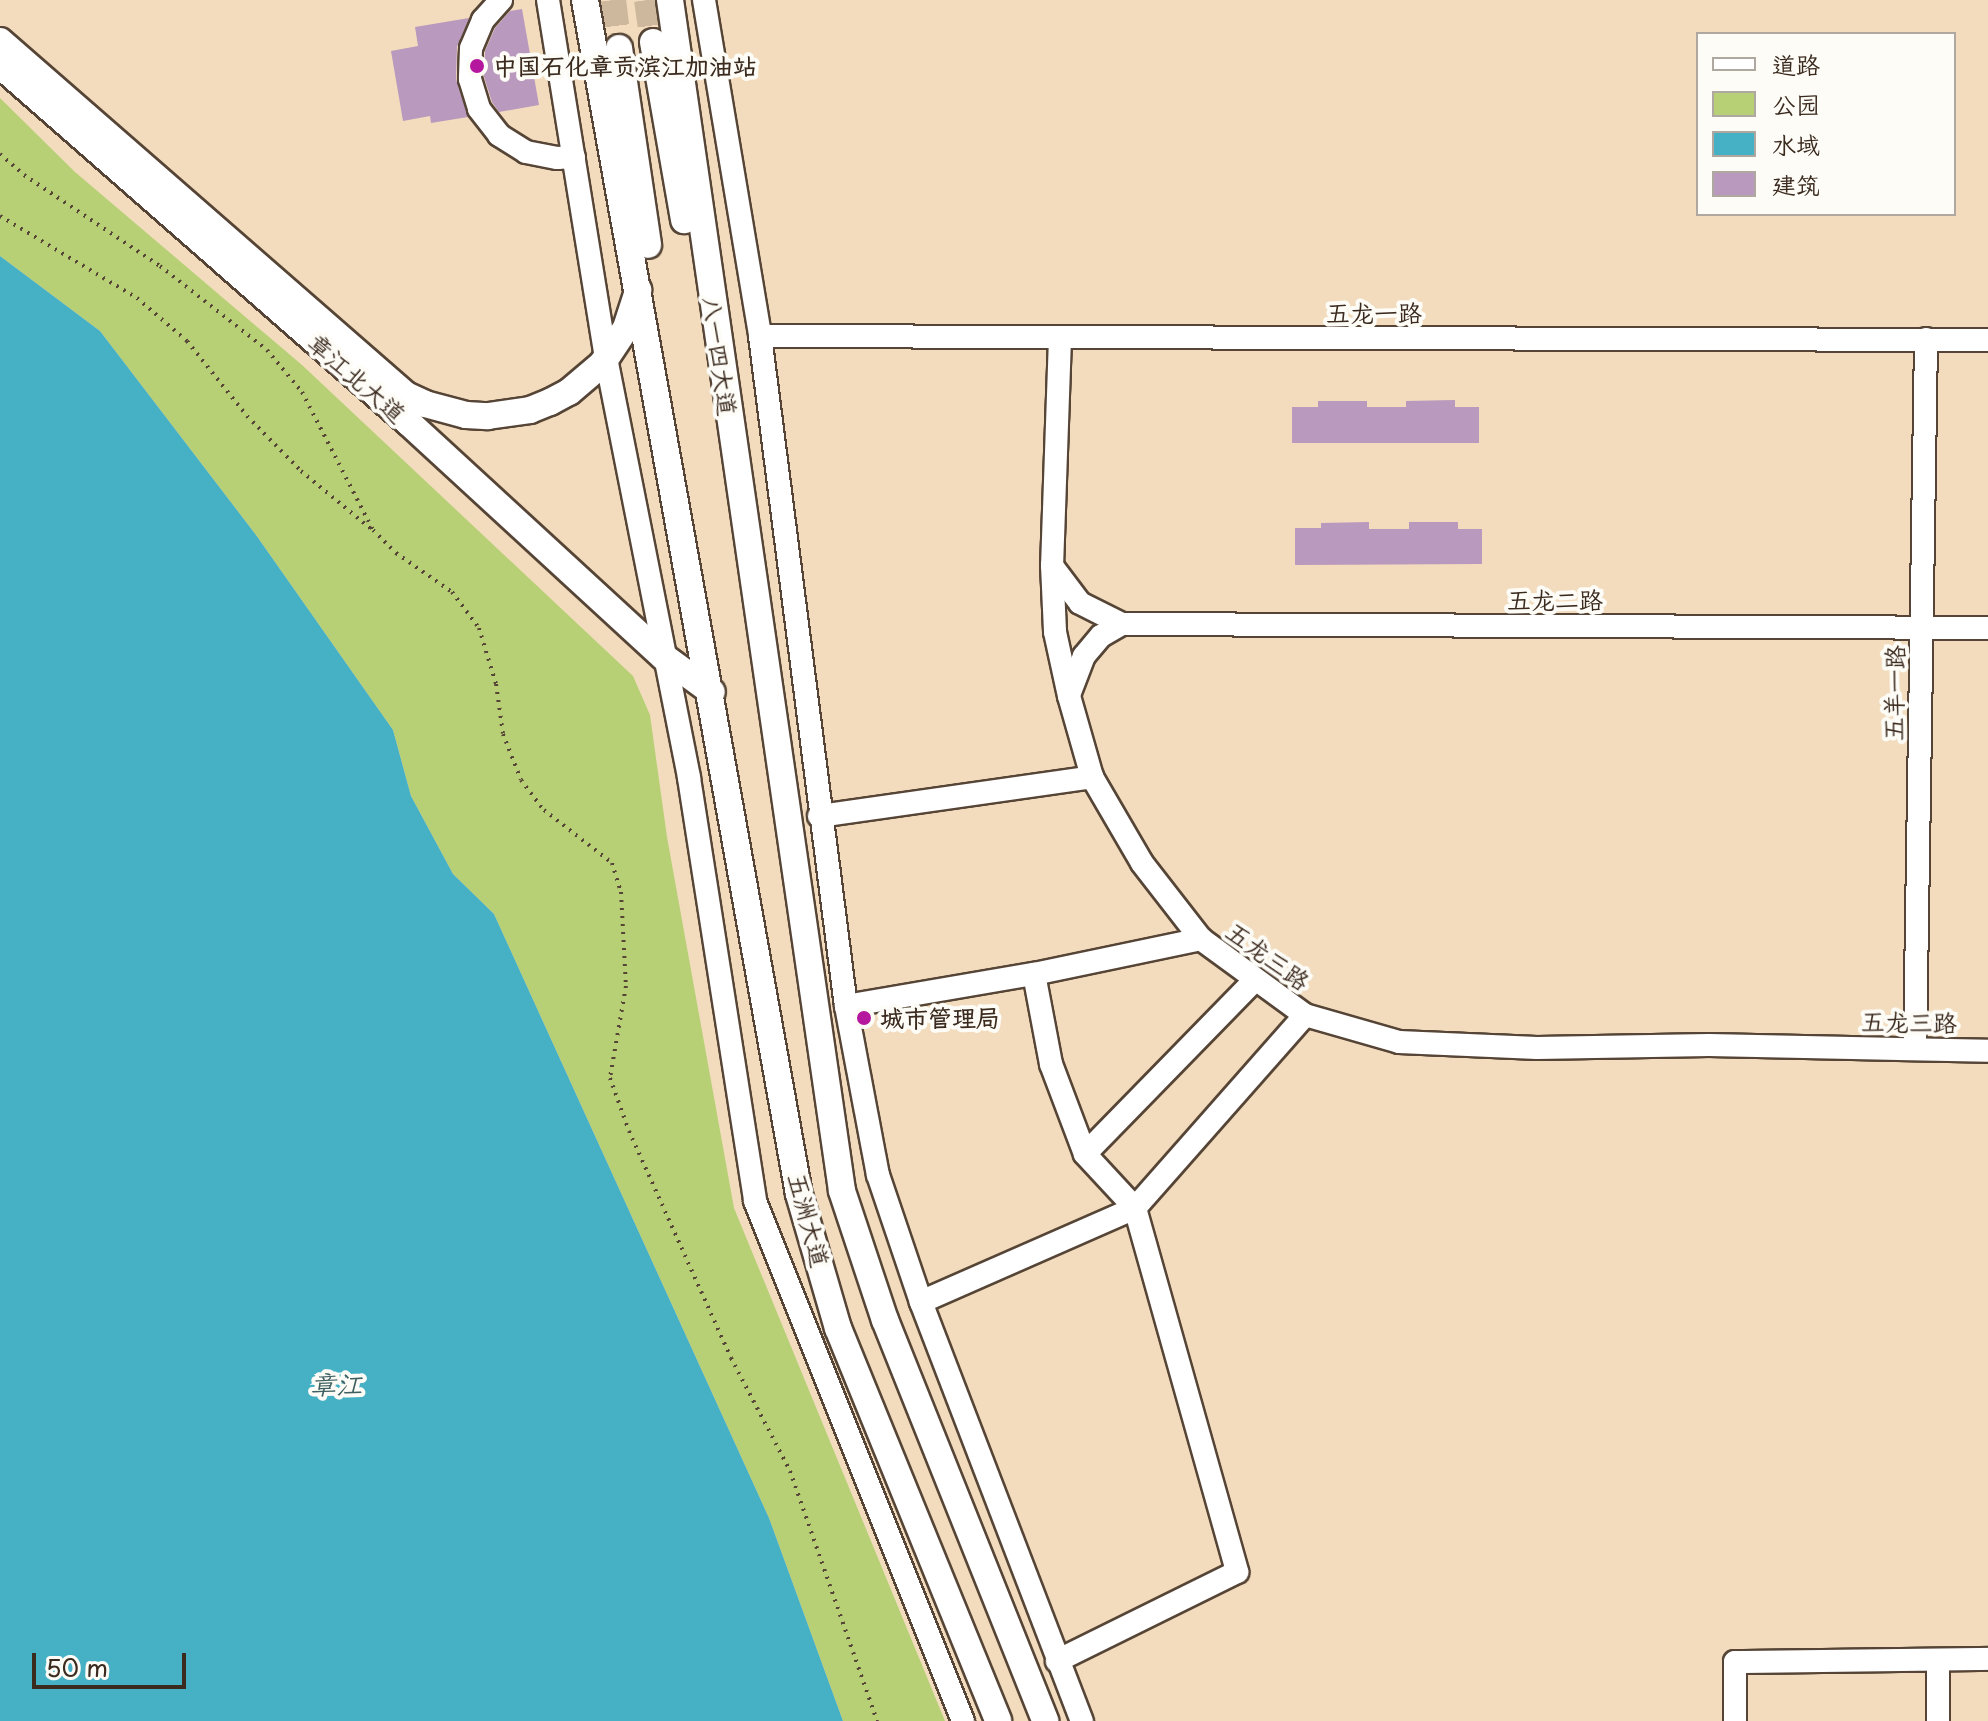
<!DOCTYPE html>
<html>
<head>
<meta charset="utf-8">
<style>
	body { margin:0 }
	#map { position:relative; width:1988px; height:1721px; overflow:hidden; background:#f2dcbd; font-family:"Playpen Sans","LXGW WenKai TC",sans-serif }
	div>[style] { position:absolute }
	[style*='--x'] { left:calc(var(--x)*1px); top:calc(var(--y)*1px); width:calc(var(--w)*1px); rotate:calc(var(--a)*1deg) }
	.green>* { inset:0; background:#b7d076 }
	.water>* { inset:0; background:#46b0c5 }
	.building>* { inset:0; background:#b999bd }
	.major-tunnel>* { height:26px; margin-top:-13px; transform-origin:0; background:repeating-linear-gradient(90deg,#cdb89d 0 26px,transparent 0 39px) }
	.path>* { height:4px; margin-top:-2px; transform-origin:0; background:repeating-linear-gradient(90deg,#564536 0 2px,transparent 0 8px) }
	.roads { filter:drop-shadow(2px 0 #564536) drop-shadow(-2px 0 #564536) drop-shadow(0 2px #564536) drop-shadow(0 -2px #564536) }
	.minor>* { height:22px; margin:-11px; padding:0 11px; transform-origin:11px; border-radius:11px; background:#fff }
	.major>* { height:26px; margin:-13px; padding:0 13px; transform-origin:13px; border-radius:13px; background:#fff }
	.dots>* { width:22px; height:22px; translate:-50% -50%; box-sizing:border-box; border:4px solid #fdfcf7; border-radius:50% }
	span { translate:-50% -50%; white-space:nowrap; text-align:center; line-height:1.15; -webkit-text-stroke:8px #fdfcf7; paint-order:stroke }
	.poi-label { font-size:24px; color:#3b2a1e; font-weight:700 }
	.left { translate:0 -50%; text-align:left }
	.street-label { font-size:24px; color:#3b2a1e }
	.water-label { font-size:26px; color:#3f6061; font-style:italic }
	.legend { position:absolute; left:1696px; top:32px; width:260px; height:184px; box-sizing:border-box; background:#fdfcf7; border:2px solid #afa8a0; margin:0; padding:10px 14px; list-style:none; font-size:24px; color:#3b2a1e }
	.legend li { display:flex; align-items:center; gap:16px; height:40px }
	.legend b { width:40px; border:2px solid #afa8a0 }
	.scale { position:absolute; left:32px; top:1653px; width:154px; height:36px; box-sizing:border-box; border:4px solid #3b2a1e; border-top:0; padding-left:10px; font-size:24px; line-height:28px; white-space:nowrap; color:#3b2a1e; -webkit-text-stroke:6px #fdfcf7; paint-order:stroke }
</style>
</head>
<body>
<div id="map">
	<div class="green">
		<i style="clip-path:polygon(0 98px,75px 172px,302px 365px,633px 676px,650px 715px,667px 837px,734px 1208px,945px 1721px,843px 1721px,769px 1518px,494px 914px,453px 874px,411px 796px,393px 730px,256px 535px,100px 331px,0 256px)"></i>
	</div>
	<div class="water">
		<i style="clip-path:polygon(0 256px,100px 331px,256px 535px,393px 730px,411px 796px,453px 874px,494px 914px,769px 1518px,843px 1721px,0 1721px)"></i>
	</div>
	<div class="building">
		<i style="clip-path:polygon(522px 9px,539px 105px,499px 112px,492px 102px,484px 77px,485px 51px,495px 28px,510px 11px)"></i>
		<i style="clip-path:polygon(469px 18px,457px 47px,456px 79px,468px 117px,431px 123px,430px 116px,403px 121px,391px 51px,418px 46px,415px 27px)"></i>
		<i style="clip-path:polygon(1455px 400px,1455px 407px,1479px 407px,1479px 443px,1292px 443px,1292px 407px,1318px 407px,1318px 401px,1367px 401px,1367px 407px,1406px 407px,1406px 401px)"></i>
		<i style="clip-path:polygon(1369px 522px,1369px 529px,1409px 529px,1409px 522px,1458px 522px,1458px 529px,1482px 529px,1482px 564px,1295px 565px,1295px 528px,1321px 528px,1321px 523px)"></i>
	</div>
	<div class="major-tunnel">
		<i style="--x:613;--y:0;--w:48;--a:82.9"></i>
		<i style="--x:647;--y:0;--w:42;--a:81.9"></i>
	</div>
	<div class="path">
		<i style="--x:0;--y:154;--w:32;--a:41"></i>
		<i style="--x:24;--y:175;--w:164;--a:33.8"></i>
		<i style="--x:160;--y:266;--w:136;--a:38.1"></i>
		<i style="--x:267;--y:350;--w:55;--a:50.2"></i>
		<i style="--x:302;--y:392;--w:155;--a:62.8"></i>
		<i style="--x:373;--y:530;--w:33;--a:45"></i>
		<i style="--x:396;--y:553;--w:68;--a:34.9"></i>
		<i style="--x:452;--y:592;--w:45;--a:53.1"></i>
		<i style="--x:479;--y:628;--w:59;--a:73.1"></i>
		<i style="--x:496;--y:684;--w:50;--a:82"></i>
		<i style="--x:503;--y:734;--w:49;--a:68.6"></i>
		<i style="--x:521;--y:780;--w:38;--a:53"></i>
		<i style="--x:544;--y:810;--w:86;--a:37.9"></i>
		<i style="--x:612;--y:863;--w:30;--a:73"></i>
		<i style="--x:621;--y:892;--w:94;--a:87"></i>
		<i style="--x:626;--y:986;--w:93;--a:99.9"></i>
		<i style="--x:610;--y:1078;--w:56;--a:70.3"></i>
		<i style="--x:629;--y:1131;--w:249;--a:65.8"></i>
		<i style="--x:731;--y:1358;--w:127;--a:62.4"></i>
		<i style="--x:790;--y:1471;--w:265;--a:70.8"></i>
		<i style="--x:0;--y:216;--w:160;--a:30.9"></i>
		<i style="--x:137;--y:298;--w:66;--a:40.7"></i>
		<i style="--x:187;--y:341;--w:96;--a:51.3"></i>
		<i style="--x:247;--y:416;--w:77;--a:45.5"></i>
		<i style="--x:301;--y:471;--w:91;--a:39.6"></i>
	</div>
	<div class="roads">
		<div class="minor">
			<i style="--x:501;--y:0;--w:27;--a:132"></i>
			<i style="--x:483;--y:20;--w:30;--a:113"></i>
			<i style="--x:471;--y:48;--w:31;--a:92"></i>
			<i style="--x:470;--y:79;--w:31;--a:73"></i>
			<i style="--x:479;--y:109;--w:33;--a:52"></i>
			<i style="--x:499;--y:135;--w:32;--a:32"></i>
			<i style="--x:526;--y:152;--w:32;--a:11"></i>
			<i style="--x:557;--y:158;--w:17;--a:-3"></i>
			<i style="--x:548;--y:0;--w:363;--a:80.8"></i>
			<i style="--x:606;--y:358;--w:428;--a:78.8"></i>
			<i style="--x:689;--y:778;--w:428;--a:81.1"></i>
			<i style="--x:755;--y:1201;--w:560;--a:68.2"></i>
			<i style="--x:704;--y:0;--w:341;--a:80.5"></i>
			<i style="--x:760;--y:336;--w:675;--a:82.69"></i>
			<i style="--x:846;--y:1006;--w:172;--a:79.3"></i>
			<i style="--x:878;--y:1175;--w:134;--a:71.3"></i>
			<i style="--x:921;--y:1302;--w:449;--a:69"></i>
			<i style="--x:760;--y:336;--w:1228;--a:0.19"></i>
			<i style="--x:1060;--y:338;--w:227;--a:92"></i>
			<i style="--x:1052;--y:565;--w:67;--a:87.4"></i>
			<i style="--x:1055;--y:632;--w:66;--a:77.7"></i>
			<i style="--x:1069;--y:696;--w:84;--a:74.1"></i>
			<i style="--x:1092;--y:777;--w:99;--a:59.8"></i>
			<i style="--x:1142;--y:863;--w:96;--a:52.2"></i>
			<i style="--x:1201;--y:939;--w:129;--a:36.2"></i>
			<i style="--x:1305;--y:1015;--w:98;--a:16"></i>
			<i style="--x:1399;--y:1042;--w:138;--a:2.5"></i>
			<i style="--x:1537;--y:1048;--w:172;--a:-1"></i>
			<i style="--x:1709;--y:1045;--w:279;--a:1.2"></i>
			<i style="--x:1052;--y:566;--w:46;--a:52.9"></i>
			<i style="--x:1080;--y:603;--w:47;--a:26.6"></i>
			<i style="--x:1122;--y:624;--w:866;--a:0.26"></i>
			<i style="--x:1069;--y:695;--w:42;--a:-69"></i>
			<i style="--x:1084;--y:656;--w:26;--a:-50"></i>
			<i style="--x:1101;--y:636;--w:24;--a:-30"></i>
			<i style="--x:819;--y:816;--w:276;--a:-8.1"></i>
			<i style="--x:1034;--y:974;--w:92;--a:79.3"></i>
			<i style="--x:1051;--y:1064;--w:96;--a:69.3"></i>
			<i style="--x:1085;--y:1154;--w:74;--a:47.2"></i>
			<i style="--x:1135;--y:1208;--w:378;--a:74.3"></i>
			<i style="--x:1237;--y:1572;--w:201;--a:153.7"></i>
			<i style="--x:846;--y:1006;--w:191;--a:-9.7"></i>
			<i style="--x:1034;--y:974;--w:171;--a:-11.8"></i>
			<i style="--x:1915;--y:1048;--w:709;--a:-89.11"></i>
			<i style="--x:1085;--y:1154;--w:243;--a:-45.7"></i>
			<i style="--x:921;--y:1302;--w:234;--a:-23.7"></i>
			<i style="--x:1135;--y:1208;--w:257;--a:-48.6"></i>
			<i style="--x:1938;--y:1660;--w:61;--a:90"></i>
			<i style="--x:1735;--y:1721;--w:59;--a:-90"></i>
			<i style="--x:1735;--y:1662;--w:253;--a:-0.7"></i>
		</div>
		<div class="major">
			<i style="--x:585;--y:0;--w:1213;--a:79.84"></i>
			<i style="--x:799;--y:1194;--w:140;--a:73.8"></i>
			<i style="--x:838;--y:1328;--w:424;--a:67.8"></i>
			<i style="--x:670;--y:0;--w:1203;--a:81.78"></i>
			<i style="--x:842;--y:1191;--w:136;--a:71.6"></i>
			<i style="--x:885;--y:1320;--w:432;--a:68.2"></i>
			<i style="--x:0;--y:41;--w:539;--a:41.09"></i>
			<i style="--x:406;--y:395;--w:21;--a:25"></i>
			<i style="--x:425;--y:404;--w:42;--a:15"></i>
			<i style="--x:466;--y:415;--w:22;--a:3"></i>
			<i style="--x:488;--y:416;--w:42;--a:-8.1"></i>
			<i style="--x:530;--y:410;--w:22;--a:-22"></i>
			<i style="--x:550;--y:402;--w:21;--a:-28"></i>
			<i style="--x:569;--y:392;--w:43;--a:-40.3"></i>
			<i style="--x:602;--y:364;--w:43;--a:-56.3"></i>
			<i style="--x:626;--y:328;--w:40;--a:-72"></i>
			<i style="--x:653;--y:42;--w:181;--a:80.1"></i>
			<i style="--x:619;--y:48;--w:199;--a:81.6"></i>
			<i style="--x:0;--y:65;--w:542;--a:41.19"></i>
			<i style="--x:408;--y:422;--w:348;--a:42.6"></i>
			<i style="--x:664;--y:657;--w:59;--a:36.1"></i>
		</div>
	</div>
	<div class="dots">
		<i style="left:477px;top:66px;background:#b5179e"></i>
		<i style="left:864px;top:1018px;background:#b5179e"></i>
	</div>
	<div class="poi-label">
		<span class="left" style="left:493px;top:66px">中国石化章贡滨江加油站</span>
		<span class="left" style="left:880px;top:1018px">城市管理局</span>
	</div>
	<div class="street-label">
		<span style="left:1374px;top:313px">五龙一路</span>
		<span style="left:720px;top:356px;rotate:82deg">八一四大道</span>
		<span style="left:357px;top:378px;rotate:41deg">章江北大道</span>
		<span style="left:1555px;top:600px">五龙二路</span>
		<span style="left:1894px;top:693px;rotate:-89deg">五羊一路</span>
		<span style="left:1268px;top:956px;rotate:36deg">五龙三路</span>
		<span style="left:1909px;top:1022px;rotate:1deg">五龙三路</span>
		<span style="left:809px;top:1220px;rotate:75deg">五洲大道</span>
	</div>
	<div class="water-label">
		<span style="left:336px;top:1384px">章江</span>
	</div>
	<ul class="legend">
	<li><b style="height:10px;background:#fff"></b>道路</li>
	<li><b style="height:22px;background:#b7d076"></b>公园</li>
	<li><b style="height:22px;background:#46b0c5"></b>水域</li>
	<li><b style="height:22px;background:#b999bd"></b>建筑</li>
	</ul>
	<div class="scale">50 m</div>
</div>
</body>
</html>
